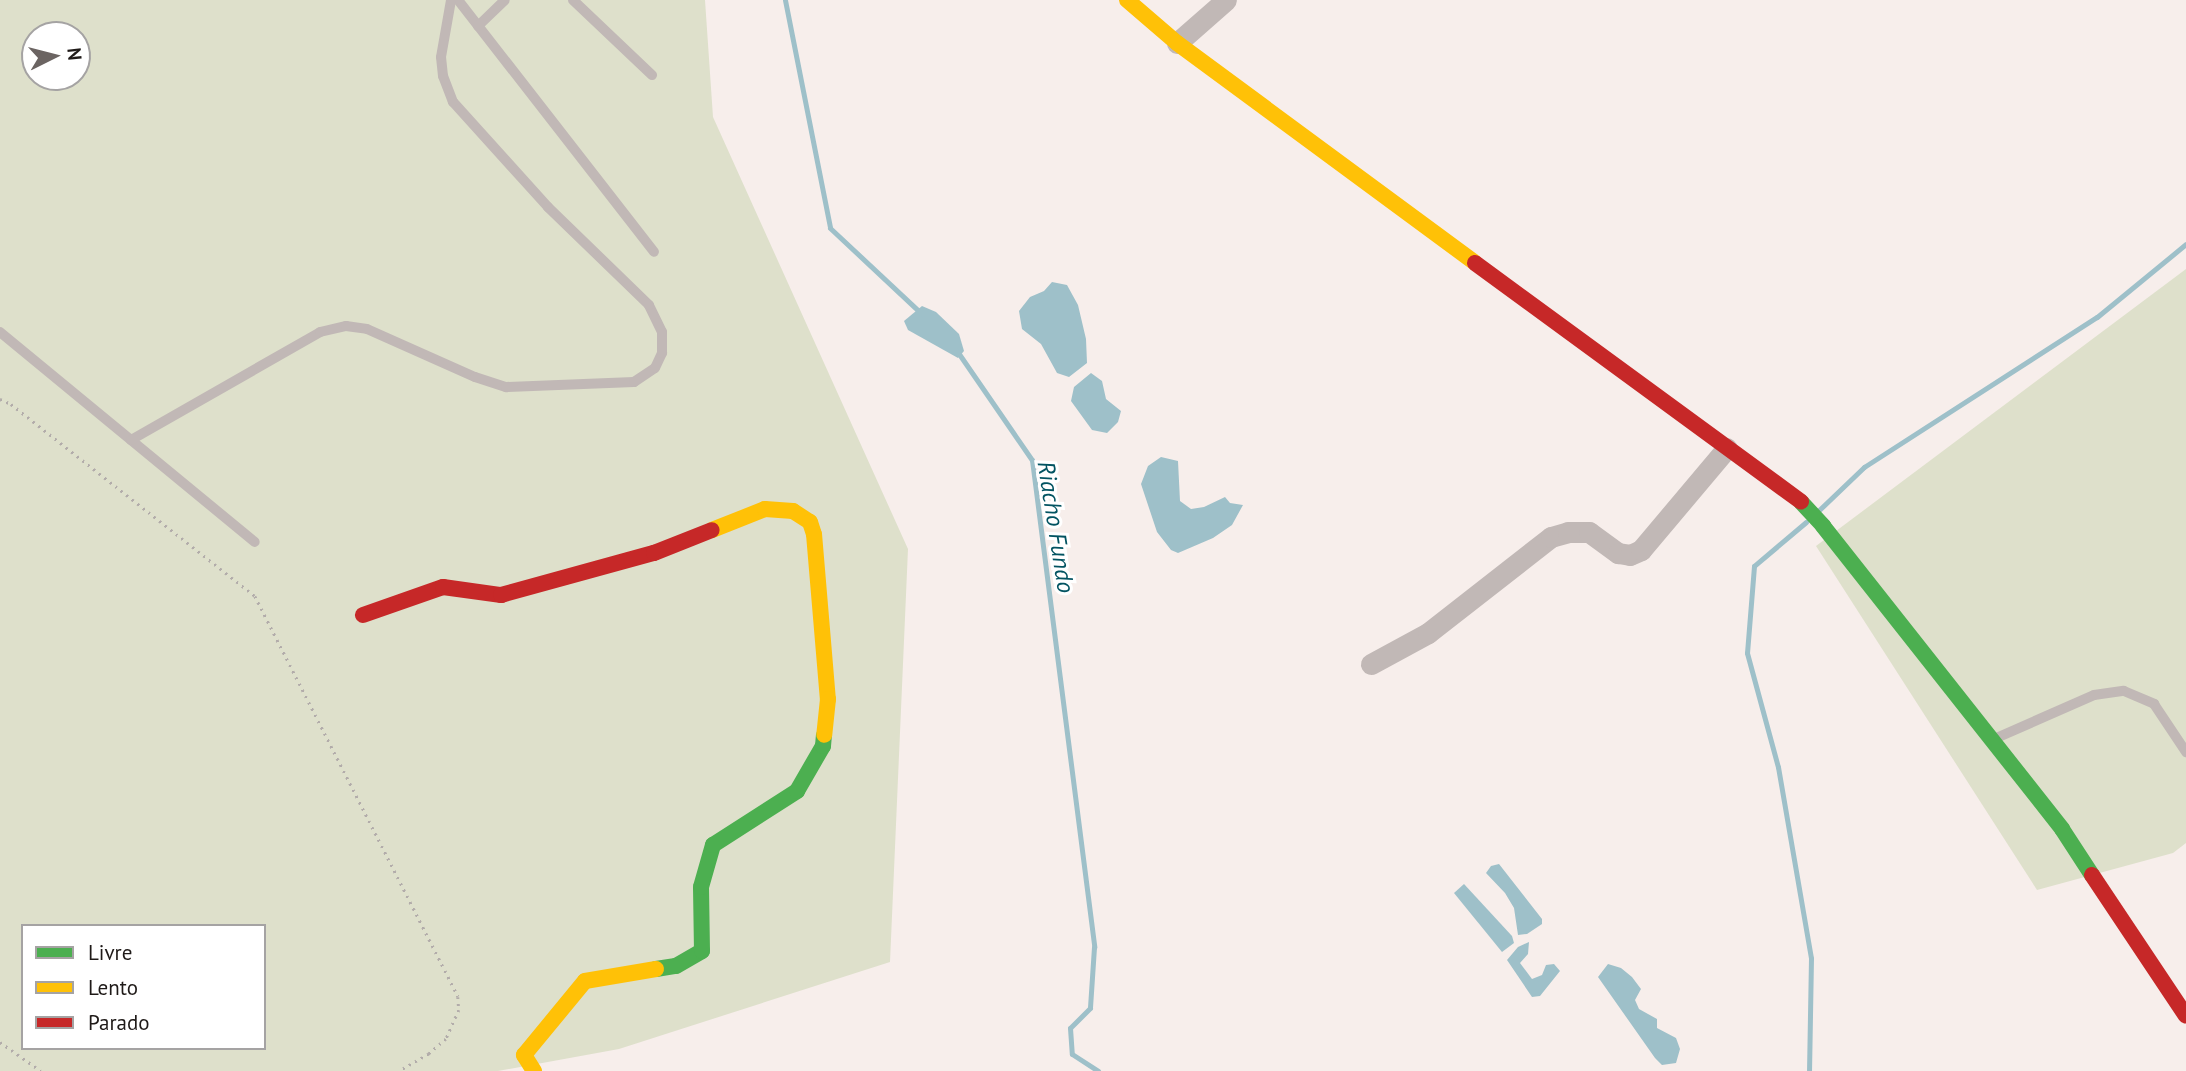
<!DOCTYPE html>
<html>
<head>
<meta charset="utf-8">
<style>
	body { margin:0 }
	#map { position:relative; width:2186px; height:1071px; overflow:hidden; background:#f7eeeb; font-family:"PT Sans",sans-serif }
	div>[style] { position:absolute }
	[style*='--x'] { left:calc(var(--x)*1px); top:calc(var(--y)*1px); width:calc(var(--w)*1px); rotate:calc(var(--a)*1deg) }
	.green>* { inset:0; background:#dee0cb }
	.water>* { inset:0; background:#9ec0c9 }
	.stream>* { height:5px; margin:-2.5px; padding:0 2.5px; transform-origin:2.5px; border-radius:2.5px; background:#9ec0c9 }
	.path>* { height:2.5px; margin-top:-1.25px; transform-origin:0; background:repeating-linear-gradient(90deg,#b2acaa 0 2px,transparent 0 7px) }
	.lane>* { height:10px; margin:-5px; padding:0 5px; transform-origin:5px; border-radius:5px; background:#c1b8b6 }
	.street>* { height:21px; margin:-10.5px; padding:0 10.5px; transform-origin:10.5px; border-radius:10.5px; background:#c1b8b6 }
	.fast>* { height:16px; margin:-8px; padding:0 8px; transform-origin:8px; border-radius:8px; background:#4caf50 }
	.slow>* { height:16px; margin:-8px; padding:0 8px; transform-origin:8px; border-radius:8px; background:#ffc107 }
	.jam>* { height:16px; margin:-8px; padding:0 8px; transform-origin:8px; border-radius:8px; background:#c62828 }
	span { translate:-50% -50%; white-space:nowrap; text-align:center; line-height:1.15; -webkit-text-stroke:6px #fff; paint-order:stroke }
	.water-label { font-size:24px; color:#025361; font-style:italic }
	.legend { position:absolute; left:21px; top:924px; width:245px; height:126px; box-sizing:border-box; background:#fff; border:2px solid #a5a3a3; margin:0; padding:9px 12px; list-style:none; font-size:21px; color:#1f1a18 }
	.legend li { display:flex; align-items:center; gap:14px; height:35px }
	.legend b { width:35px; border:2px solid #a5a3a3 }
	.north { position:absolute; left:21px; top:21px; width:70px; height:70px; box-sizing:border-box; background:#fff; border:2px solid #a5a3a3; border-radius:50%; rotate:84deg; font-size:19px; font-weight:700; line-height:28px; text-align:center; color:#1f1a18 }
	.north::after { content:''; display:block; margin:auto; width:24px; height:32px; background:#6b6462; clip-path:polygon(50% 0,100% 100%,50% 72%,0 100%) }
</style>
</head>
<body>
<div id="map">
	<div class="green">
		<i style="clip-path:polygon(evenodd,0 0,705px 0,713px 117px,908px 549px,890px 962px,619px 1049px,498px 1071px,0 1071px,0 0,35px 35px,77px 35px,77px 77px,35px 77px,35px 35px,0 0,23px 926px,264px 926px,264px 1048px,23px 1048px,23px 926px)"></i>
		<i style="clip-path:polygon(2186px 269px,2186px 843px,2173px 853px,2037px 890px,1816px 546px)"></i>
	</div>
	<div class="water">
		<i style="clip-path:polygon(1052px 282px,1067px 285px,1078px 305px,1086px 339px,1087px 363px,1069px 377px,1057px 373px,1041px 344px,1022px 329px,1019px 311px,1030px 297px,1044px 291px)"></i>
		<i style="clip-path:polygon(922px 306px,936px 312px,959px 334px,964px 351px,958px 358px,908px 330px,904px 321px)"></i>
		<i style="clip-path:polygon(1091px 373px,1102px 381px,1106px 399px,1121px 411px,1118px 422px,1107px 433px,1092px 430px,1071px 401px,1074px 387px)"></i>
		<i style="clip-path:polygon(1161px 457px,1178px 461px,1180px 501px,1191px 509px,1204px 507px,1225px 497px,1230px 503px,1243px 505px,1232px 525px,1213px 538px,1178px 553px,1171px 550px,1157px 532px,1141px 484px,1148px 466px)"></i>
		<i style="clip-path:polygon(1499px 864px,1542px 919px,1542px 924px,1527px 934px,1518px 935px,1514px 908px,1505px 893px,1486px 873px,1491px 866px)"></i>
		<i style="clip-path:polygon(1464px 884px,1512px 936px,1514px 943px,1502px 952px,1454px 893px)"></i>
		<i style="clip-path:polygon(1529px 942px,1528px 954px,1520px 963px,1532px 979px,1542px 975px,1546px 965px,1554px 964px,1560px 971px,1540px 996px,1532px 997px,1507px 960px,1518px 947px)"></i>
		<i style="clip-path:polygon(1608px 964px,1621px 968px,1632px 977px,1641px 989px,1635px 1000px,1639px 1009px,1657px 1019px,1657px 1028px,1676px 1038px,1680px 1049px,1676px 1063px,1662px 1065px,1655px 1058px,1598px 977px)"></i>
	</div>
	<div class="stream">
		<i style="--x:785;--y:0;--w:232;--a:78.8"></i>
		<i style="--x:830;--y:228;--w:126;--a:43.1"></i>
		<i style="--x:957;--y:351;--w:132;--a:55.5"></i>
		<i style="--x:1032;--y:460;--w:491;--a:82.7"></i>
		<i style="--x:1094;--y:947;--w:61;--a:93.8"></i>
		<i style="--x:1090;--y:1008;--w:28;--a:135"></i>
		<i style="--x:1070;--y:1028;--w:26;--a:86"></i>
		<i style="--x:1072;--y:1054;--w:31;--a:33"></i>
		<i style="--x:1818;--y:511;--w:64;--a:-43.7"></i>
		<i style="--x:1864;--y:467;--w:277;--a:-32.8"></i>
		<i style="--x:2097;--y:317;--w:115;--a:-39.4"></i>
		<i style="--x:1806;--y:522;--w:68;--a:139.8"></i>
		<i style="--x:1754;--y:566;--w:87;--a:94.6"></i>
		<i style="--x:1747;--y:653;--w:118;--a:74.8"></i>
		<i style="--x:1778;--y:767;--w:194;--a:80.2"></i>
		<i style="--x:1811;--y:958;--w:113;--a:91"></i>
	</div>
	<div class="path">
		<i style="--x:0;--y:399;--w:12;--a:24"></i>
		<i style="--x:11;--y:404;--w:310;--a:38.2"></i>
		<i style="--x:255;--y:596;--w:449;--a:63.1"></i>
		<i style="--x:458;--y:997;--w:13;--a:86"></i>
		<i style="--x:459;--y:1010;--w:32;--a:114"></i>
		<i style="--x:446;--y:1039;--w:23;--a:139"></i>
		<i style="--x:429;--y:1054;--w:34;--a:150"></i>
		<i style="--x:0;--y:1042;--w:50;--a:35.3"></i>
	</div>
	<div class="lane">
		<i style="--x:458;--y:0;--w:319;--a:52.1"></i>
		<i style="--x:573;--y:0;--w:109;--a:43.5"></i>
		<i style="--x:478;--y:26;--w:37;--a:-44"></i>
		<i style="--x:0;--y:332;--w:330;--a:39.5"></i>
		<i style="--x:131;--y:440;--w:218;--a:-29.7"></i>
		<i style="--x:320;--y:332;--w:27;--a:-13"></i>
		<i style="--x:346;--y:326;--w:21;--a:8"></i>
		<i style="--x:367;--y:329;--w:118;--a:24"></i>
		<i style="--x:475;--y:377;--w:33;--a:18"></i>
		<i style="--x:506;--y:387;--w:128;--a:-2.2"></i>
		<i style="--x:634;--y:382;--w:25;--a:-34"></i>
		<i style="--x:655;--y:368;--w:17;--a:-65"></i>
		<i style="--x:662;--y:353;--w:21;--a:-90"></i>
		<i style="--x:662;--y:332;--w:30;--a:-116"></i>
		<i style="--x:649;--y:305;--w:141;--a:-135.9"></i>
		<i style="--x:548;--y:207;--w:142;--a:-132.1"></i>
		<i style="--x:453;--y:102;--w:28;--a:-111"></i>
		<i style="--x:443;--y:76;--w:19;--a:-96"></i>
		<i style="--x:441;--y:57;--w:58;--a:-80"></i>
		<i style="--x:1994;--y:739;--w:109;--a:-23.7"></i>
		<i style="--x:2094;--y:695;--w:30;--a:-8"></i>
		<i style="--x:2124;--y:691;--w:33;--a:23"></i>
		<i style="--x:2154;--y:704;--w:58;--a:56.3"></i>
	</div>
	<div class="street">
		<i style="--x:1177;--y:43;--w:65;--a:-41.3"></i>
		<i style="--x:1371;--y:664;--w:65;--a:-28.5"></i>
		<i style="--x:1428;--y:633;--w:156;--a:-38"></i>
		<i style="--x:1551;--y:537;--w:18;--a:-16"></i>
		<i style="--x:1568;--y:532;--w:21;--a:0"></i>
		<i style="--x:1589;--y:532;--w:36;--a:36"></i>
		<i style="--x:1618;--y:553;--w:12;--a:9"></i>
		<i style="--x:1630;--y:555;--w:12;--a:-24"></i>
		<i style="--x:1641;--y:550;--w:133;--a:-49.9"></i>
	</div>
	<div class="fast">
		<i style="--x:1801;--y:502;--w:33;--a:47"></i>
		<i style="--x:1823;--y:526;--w:386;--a:51.7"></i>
		<i style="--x:2062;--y:829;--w:55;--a:56.9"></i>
		<i style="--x:656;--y:969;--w:20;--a:-9"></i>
		<i style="--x:676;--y:966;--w:30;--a:-30"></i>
		<i style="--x:702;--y:951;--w:64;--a:-90.9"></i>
		<i style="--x:701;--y:887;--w:44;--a:-74.1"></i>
		<i style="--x:713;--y:845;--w:100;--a:-32.7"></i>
		<i style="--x:797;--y:791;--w:52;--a:-60"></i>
		<i style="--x:823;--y:746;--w:11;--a:-85"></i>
	</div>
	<div class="slow">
		<i style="--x:1127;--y:0;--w:66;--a:40.7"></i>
		<i style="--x:1177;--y:43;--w:370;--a:36.4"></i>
		<i style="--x:712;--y:530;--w:57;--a:-21.6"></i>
		<i style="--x:765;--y:509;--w:28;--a:4"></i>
		<i style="--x:793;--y:511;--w:20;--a:33"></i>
		<i style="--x:810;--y:522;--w:13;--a:72"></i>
		<i style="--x:814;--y:534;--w:166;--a:85.2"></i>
		<i style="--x:828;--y:699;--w:36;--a:96"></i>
		<i style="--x:534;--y:1071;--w:19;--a:-122"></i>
		<i style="--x:524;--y:1055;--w:96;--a:-50.5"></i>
		<i style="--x:585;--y:981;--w:72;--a:-9.6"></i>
	</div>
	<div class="jam">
		<i style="--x:1475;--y:263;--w:404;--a:36.2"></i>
		<i style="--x:363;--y:615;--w:85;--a:-19.3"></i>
		<i style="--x:443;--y:587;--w:59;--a:7.9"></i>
		<i style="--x:501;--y:595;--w:159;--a:-15.4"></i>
		<i style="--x:654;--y:553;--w:62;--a:-21.6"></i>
		<i style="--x:2092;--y:875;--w:169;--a:56.3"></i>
	</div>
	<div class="water-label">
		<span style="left:1056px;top:527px;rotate:81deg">Riacho Fundo</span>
	</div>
	<ul class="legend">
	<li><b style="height:9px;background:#4caf50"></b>Livre</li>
	<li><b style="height:9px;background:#ffc107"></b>Lento</li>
	<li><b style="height:9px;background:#c62828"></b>Parado</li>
	</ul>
	<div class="north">N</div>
</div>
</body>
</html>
